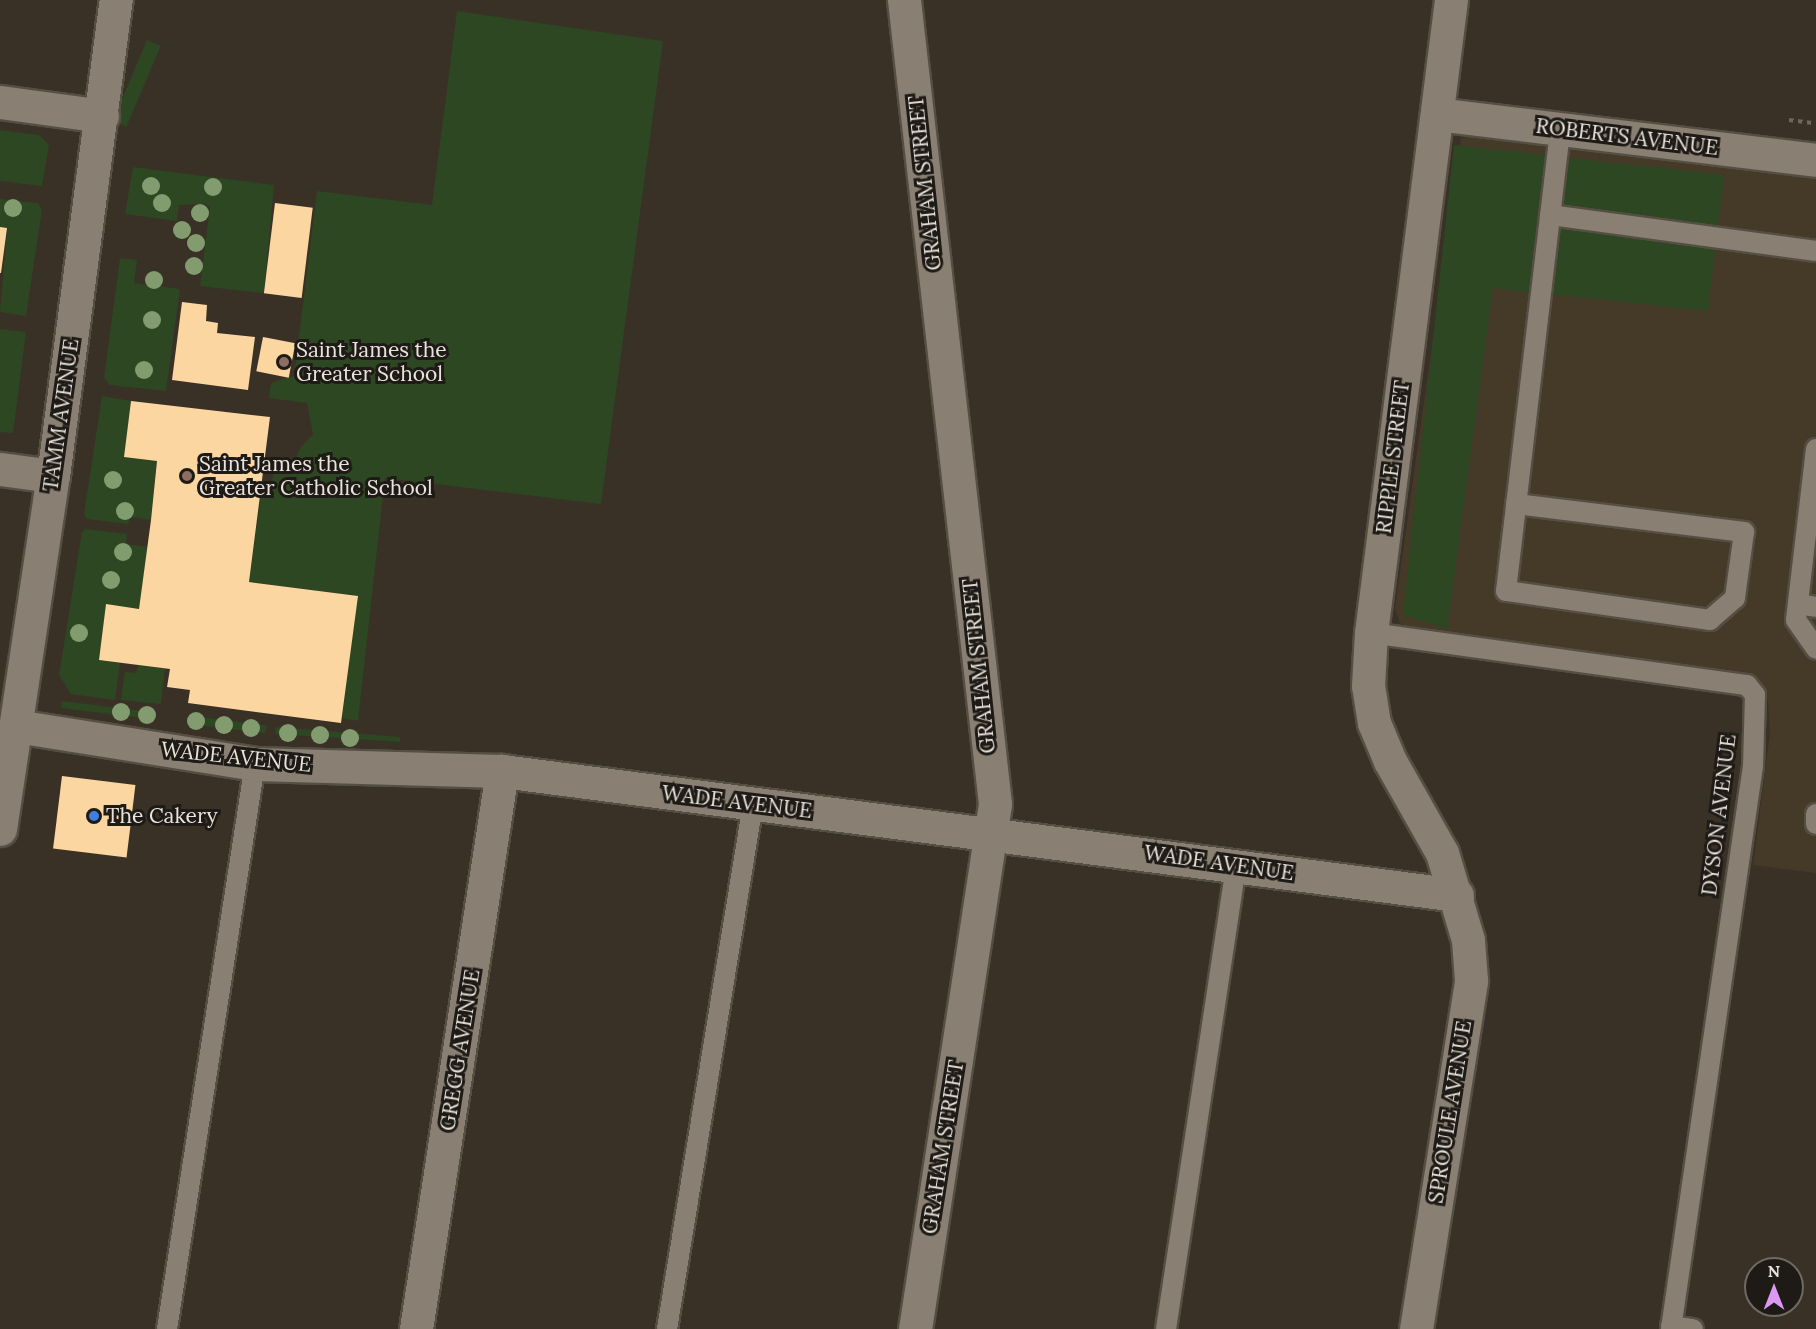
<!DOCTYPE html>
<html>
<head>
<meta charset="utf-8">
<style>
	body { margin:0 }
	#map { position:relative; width:1816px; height:1329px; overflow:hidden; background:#3a3126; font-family:Lora,serif }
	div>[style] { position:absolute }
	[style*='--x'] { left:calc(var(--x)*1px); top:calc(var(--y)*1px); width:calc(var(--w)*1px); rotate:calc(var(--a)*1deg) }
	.built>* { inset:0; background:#453928 }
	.green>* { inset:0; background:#2c4721; transform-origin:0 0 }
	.building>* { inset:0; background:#fbd6a1; transform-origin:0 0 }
	.path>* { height:4px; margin-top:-2px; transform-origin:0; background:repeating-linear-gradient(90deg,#6f675d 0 4.5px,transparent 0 9px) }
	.roads { filter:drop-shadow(2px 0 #554e43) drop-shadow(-2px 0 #554e43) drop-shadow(0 2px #554e43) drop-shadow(0 -2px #554e43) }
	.lane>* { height:20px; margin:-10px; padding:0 10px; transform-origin:10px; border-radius:10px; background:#897f72 }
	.street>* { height:33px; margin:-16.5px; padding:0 16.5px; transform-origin:16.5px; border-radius:16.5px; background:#897f72 }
	.trees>* { width:18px; height:18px; margin:-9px; border-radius:50%; background:#839c6f }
	.dots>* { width:16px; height:16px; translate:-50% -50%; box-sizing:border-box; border:3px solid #1e1a15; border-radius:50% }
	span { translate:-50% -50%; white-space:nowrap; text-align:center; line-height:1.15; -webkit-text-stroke:6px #1e1a15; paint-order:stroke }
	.street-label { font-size:21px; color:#e8e3db }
	.poi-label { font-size:21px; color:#e8e3db }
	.left { translate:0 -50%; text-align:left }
	.north { position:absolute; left:1744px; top:1257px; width:60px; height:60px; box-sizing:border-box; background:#1e1a15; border:2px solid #6f6a64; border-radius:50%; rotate:0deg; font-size:16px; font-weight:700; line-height:24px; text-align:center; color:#e8e3db }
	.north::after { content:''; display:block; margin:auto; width:21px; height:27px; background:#dc99f4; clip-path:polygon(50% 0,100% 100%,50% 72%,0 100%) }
</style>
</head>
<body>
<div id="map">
	<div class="built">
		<i style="clip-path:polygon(1473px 134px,1816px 178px,1816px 873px,1753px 865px,1770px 733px,1768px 701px,1760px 681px,1410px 628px,1400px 623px,1395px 609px,1461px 139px)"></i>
	</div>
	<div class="green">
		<i style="clip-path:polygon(457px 11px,663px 41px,601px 504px,385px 478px,358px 721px,342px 718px,357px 596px,249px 582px,262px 487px,271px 488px,274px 470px,293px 464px,301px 447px,313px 434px,307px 403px,269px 398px,271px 383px,294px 376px,317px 191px,432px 205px)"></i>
		<i style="left:147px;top:40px;width:15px;height:88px;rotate:23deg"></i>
		<i style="clip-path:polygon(0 130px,39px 135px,49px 145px,42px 186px,0 181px)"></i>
		<i style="clip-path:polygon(1454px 145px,1724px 175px,1708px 311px,1493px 288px,1447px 629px,1403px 615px)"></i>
		<i style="clip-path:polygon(133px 167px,274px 185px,264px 293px,200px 286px,210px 207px,205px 204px,179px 205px,177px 221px,125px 214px)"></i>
		<i style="clip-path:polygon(0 199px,38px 203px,42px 210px,26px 316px,0 312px,7px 229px,0 227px)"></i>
		<i style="clip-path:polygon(120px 258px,137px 260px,134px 283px,180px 289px,166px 391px,110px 385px,104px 378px)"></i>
		<i style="clip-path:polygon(0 329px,26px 332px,13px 433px,0 432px)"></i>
		<i style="clip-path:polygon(102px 396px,131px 401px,124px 457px,157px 461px,151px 520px,130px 517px,128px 524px,87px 519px,84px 514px)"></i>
		<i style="clip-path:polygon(86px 529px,127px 534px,126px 544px,148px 547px,139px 609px,106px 605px,99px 660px,120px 663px,115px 700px,71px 694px,59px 675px,82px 532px)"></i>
		<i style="clip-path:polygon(138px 665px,165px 669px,161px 704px,121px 700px,125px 672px,136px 673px)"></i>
		<i style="left:62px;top:701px;width:93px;height:7px;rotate:7deg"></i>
		<i style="left:190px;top:716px;width:77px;height:8px;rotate:7deg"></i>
		<i style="clip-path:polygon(276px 727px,400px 737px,400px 742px,275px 734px)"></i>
	</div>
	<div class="building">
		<i style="left:275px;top:203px;width:38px;height:91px;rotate:7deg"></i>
		<i style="clip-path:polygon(0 227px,7px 228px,1px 273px,0 273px)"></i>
		<i style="clip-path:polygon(182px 302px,207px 305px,206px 321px,218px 323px,217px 333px,255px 337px,248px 390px,172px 380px)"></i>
		<i style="left:263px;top:337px;width:33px;height:35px;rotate:11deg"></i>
		<i style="clip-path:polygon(131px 401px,270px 417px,249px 582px,358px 596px,341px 723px,188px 703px,190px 690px,167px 687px,170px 669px,99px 660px,106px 604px,139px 609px,151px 520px,157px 461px,124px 457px)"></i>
		<i style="left:62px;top:776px;width:74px;height:73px;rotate:7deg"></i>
	</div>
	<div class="path">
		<i style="--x:1789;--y:120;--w:24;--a:7"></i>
	</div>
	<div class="roads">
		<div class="lane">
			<i style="--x:1550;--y:215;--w:268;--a:7.7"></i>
			<i style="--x:1816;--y:449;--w:172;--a:96.7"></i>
			<i style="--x:1796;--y:620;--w:35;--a:55"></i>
			<i style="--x:1516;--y:504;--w:230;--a:7"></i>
			<i style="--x:1744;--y:532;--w:67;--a:97.8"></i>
			<i style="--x:1735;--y:598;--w:33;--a:139"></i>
			<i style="--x:1710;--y:620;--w:206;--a:-171.9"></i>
			<i style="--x:1506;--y:591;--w:465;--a:-83.3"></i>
			<i style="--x:1798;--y:604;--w:18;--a:9"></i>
			<i style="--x:1371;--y:633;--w:380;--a:7.9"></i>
			<i style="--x:1747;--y:685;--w:13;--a:51"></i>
			<i style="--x:1755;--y:695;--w:71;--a:91.6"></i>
			<i style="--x:1753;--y:766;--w:569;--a:98.29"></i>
			<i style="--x:1816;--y:814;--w:10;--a:90"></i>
			<i style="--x:1671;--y:1326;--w:22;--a:8"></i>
			<i style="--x:167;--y:1329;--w:572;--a:-81.15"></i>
			<i style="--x:667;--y:1329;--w:532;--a:-80.7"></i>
			<i style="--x:1166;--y:1329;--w:469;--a:-81.4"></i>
		</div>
		<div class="street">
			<i style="--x:904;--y:0;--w:809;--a:83.54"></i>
			<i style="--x:995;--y:804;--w:531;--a:98.66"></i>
			<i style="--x:0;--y:102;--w:103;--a:7.8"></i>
			<i style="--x:1437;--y:114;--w:382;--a:6.9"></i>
			<i style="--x:0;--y:469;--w:53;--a:7.5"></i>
			<i style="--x:16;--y:726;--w:242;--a:9"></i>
			<i style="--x:255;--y:764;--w:247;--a:1.6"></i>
			<i style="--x:502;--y:771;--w:963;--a:7.4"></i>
			<i style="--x:0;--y:829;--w:357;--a:-81.5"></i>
			<i style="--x:53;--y:476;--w:480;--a:-82.5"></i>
			<i style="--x:416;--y:1329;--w:565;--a:-81.24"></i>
			<i style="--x:1416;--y:1329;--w:353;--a:-81"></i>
			<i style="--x:1471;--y:980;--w:40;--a:-94.3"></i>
			<i style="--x:1468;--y:940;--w:91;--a:-106.6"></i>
			<i style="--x:1442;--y:853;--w:106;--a:-119.5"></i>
			<i style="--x:1390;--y:761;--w:41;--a:-112.8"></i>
			<i style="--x:1374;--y:723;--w:37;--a:-99"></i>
			<i style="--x:1368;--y:686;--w:53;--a:-86.8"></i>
			<i style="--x:1371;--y:633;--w:638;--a:-82.8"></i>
		</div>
	</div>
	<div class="trees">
		<i style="left:151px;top:186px"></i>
		<i style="left:213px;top:187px"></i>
		<i style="left:162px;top:203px"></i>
		<i style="left:13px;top:208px"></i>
		<i style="left:200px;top:213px"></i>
		<i style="left:182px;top:230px"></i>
		<i style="left:196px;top:243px"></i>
		<i style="left:194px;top:266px"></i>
		<i style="left:154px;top:280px"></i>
		<i style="left:152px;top:320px"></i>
		<i style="left:144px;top:370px"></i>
		<i style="left:113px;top:480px"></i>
		<i style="left:125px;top:511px"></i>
		<i style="left:123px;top:552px"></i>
		<i style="left:111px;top:580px"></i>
		<i style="left:79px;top:633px"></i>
		<i style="left:121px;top:712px"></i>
		<i style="left:147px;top:715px"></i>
		<i style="left:196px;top:721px"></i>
		<i style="left:224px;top:725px"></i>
		<i style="left:251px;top:728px"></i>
		<i style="left:288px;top:733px"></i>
		<i style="left:320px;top:735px"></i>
		<i style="left:350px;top:738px"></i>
	</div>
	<div class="dots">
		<i style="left:284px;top:362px;background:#8d6e63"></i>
		<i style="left:187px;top:476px;background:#8d6e63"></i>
		<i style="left:94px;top:816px;background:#3f7fe0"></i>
	</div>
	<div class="street-label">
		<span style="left:1627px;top:137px;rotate:7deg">ROBERTS AVENUE</span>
		<span style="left:925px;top:183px;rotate:-96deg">GRAHAM STREET</span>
		<span style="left:61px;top:415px;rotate:-82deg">TAMM AVENUE</span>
		<span style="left:1393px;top:457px;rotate:-83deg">RIPPLE STREET</span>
		<span style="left:979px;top:666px;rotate:-96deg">GRAHAM STREET</span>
		<span style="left:236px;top:757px;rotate:6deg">WADE AVENUE</span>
		<span style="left:737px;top:802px;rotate:7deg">WADE AVENUE</span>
		<span style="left:1719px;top:815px;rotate:-83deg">DYSON AVENUE</span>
		<span style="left:1219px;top:863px;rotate:8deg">WADE AVENUE</span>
		<span style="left:460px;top:1050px;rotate:-81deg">GREGG AVENUE</span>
		<span style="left:1450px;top:1112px;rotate:-81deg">SPROULE AVENUE</span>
		<span style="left:943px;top:1147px;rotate:-81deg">GRAHAM STREET</span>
	</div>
	<div class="poi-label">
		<span class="left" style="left:296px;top:362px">Saint James the<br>Greater School</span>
		<span class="left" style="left:199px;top:476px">Saint James the<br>Greater Catholic School</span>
		<span class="left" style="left:106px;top:816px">The Cakery</span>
	</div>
	<div class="north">N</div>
</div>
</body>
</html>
